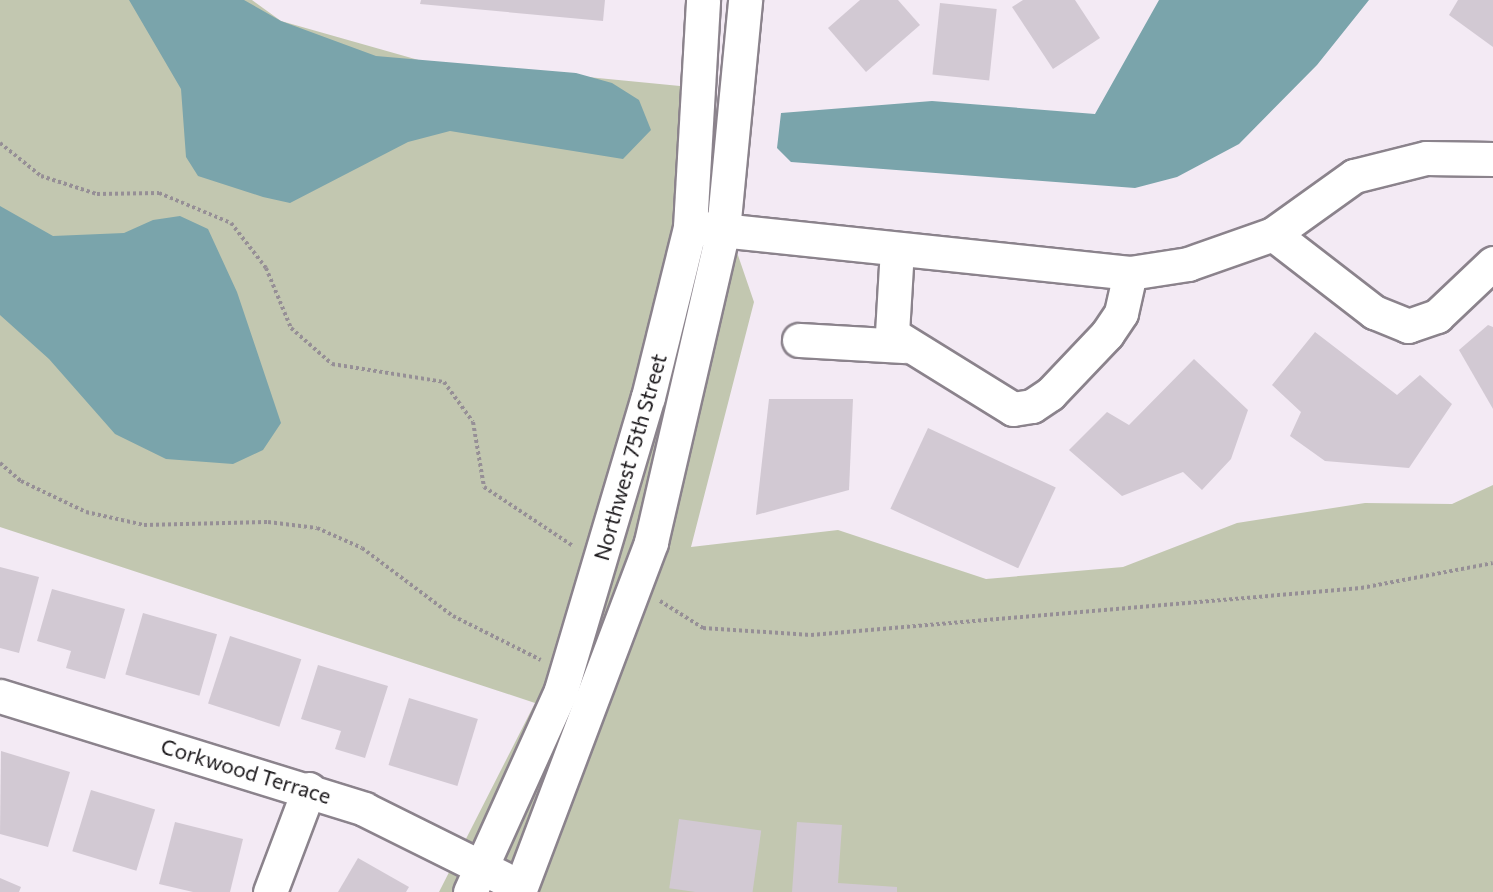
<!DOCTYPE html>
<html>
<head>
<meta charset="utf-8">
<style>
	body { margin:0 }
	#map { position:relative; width:1493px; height:892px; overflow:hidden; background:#f3eaf4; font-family:Commissioner,sans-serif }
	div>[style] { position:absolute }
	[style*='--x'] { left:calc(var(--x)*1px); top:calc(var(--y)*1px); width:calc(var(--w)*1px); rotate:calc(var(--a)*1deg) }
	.green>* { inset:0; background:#c2c7b0 }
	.water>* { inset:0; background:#7aa4ab }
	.building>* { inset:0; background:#d2c9d3; transform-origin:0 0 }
	.path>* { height:4px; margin-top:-2px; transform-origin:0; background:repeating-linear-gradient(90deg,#968f96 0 3px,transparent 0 6px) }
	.roads { filter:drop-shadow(2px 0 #8b838c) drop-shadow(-2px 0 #8b838c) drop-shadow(0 2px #8b838c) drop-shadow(0 -2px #8b838c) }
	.minor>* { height:33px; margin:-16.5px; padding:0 16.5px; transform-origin:16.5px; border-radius:16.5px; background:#fff }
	span { translate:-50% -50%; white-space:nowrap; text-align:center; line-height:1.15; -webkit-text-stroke:5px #fff; paint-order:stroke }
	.street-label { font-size:21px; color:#181518 }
</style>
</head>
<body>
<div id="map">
	<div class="green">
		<i style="clip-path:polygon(0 0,252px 0,281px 21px,422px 61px,680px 86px,754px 302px,691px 547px,838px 530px,986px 579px,1123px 567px,1237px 523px,1365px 503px,1452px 504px,1493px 485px,1493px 892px,439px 892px,535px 703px,0 527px)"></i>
	</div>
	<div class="water">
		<i style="clip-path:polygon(129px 0,244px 0,281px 21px,376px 56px,576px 73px,612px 83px,639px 100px,651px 130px,623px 159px,450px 131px,408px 142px,290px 203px,263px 197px,198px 176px,186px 157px,181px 89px)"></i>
		<i style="clip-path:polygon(1159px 0,1369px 0,1317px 65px,1239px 144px,1177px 177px,1135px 188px,791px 162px,777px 148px,781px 113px,932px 101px,1095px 114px)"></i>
		<i style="clip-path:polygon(0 206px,53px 236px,124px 233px,153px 220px,180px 216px,208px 229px,237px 292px,281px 423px,263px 450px,233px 464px,166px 459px,115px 434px,49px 359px,0 315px)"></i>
	</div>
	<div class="building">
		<i style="clip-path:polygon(421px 0,605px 0,603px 21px,420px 4px)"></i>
		<i style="clip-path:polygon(860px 0,898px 0,920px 25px,866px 72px,828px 28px)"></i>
		<i style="clip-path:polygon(1023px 0,1075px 0,1100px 38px,1053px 69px,1012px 7px)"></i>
		<i style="clip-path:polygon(1458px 0,1493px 0,1493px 47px,1449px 15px)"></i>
		<i style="left:940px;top:3px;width:57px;height:72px;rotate:6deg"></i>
		<i style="clip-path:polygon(1488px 325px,1493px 327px,1493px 409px,1459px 350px)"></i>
		<i style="clip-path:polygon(1315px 332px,1397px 395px,1420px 375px,1452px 404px,1409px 468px,1325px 461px,1290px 436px,1301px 412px,1272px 385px)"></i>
		<i style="clip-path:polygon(1194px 359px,1248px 410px,1231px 459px,1202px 490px,1183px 472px,1122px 496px,1069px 450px,1107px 412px,1129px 425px)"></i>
		<i style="clip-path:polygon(769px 399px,853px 399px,849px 490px,756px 515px)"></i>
		<i style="left:928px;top:428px;width:141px;height:89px;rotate:25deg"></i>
		<i style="clip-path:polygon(0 567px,39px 577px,19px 653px,0 648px)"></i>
		<i style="clip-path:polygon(52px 589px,125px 609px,105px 679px,66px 668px,71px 651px,37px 641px)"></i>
		<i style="left:143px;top:613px;width:77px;height:64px;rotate:16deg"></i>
		<i style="left:230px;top:636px;width:75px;height:71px;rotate:18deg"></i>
		<i style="clip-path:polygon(318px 665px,388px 686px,365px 758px,335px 749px,341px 731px,301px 719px)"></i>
		<i style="left:409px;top:698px;width:72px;height:70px;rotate:17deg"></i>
		<i style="clip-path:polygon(1px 751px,70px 772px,48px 847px,0 834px)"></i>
		<i style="left:91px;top:790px;width:67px;height:64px;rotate:17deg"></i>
		<i style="left:679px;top:819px;width:83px;height:70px;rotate:8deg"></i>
		<i style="clip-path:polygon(175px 822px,243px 839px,230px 892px,193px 892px,159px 884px)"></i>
		<i style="clip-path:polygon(797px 822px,842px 825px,838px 883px,897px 887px,897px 892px,792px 892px)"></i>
		<i style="clip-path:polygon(358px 858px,409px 887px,406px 892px,338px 892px)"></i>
		<i style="clip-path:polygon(0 878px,21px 887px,19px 892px,0 892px)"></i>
	</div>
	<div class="path">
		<i style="--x:0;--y:143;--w:53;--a:38.8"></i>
		<i style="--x:41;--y:176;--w:59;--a:17.8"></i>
		<i style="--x:97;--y:194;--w:62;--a:-0.9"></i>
		<i style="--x:159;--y:193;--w:78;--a:22.6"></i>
		<i style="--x:231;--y:223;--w:57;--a:52.1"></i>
		<i style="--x:266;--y:268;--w:65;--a:67.4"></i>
		<i style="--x:291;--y:328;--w:55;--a:41.3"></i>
		<i style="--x:332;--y:364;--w:113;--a:9.1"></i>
		<i style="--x:444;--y:382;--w:49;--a:54.1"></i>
		<i style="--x:473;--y:422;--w:66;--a:80.4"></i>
		<i style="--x:484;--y:487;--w:107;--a:33.5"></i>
		<i style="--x:0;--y:463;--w:28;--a:41"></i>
		<i style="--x:21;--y:481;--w:72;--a:25.5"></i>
		<i style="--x:86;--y:512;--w:59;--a:12.6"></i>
		<i style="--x:144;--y:525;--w:124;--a:-1.4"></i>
		<i style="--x:268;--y:522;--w:49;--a:7"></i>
		<i style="--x:317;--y:528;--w:49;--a:24"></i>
		<i style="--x:362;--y:548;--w:114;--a:36.8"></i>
		<i style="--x:453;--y:616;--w:98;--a:26.6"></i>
		<i style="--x:660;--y:601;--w:51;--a:32.1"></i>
		<i style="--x:703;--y:628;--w:108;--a:3.7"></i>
		<i style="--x:811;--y:635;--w:552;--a:-4.88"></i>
		<i style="--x:1361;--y:588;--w:134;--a:-10.7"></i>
	</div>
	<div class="roads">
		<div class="minor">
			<i style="--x:702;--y:228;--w:430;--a:6"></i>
			<i style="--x:1130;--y:273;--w:59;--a:-8.8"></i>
			<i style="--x:1188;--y:264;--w:90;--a:-19.4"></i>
			<i style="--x:1273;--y:234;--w:100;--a:-35.6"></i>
			<i style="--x:1354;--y:176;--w:74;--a:-14"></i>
			<i style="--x:1426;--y:158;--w:67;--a:0.9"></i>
			<i style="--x:1273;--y:234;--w:128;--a:37.7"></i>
			<i style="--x:1374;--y:312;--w:37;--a:22"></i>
			<i style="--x:1408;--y:326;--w:31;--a:-19"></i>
			<i style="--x:1437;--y:316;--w:77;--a:-43.4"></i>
			<i style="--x:897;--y:249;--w:85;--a:93.4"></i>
			<i style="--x:892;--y:334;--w:142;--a:31.8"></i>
			<i style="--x:1013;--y:409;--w:19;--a:-9"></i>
			<i style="--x:1032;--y:406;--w:22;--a:-34"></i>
			<i style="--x:1050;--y:394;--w:83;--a:-46.5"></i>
			<i style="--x:1107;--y:334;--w:25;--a:-56"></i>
			<i style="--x:1121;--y:313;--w:41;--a:-77.3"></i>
			<i style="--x:799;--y:340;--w:105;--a:3.3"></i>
			<i style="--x:0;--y:696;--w:381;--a:17.2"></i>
			<i style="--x:364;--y:809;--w:155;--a:26.4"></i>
			<i style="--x:270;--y:892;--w:110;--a:-69.3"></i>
			<i style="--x:470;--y:892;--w:222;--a:-65.7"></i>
			<i style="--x:561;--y:690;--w:306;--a:-73.5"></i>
			<i style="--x:648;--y:397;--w:175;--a:-76.1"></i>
			<i style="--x:690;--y:227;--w:227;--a:-86.7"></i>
			<i style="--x:519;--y:892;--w:374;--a:-69.3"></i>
			<i style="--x:651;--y:542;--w:320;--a:-77"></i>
			<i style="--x:723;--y:230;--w:231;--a:-84.5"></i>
		</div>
	</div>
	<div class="street-label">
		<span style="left:630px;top:457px;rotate:-74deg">Northwest 75th Street</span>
		<span style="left:246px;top:771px;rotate:17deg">Corkwood Terrace</span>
	</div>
</div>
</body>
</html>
